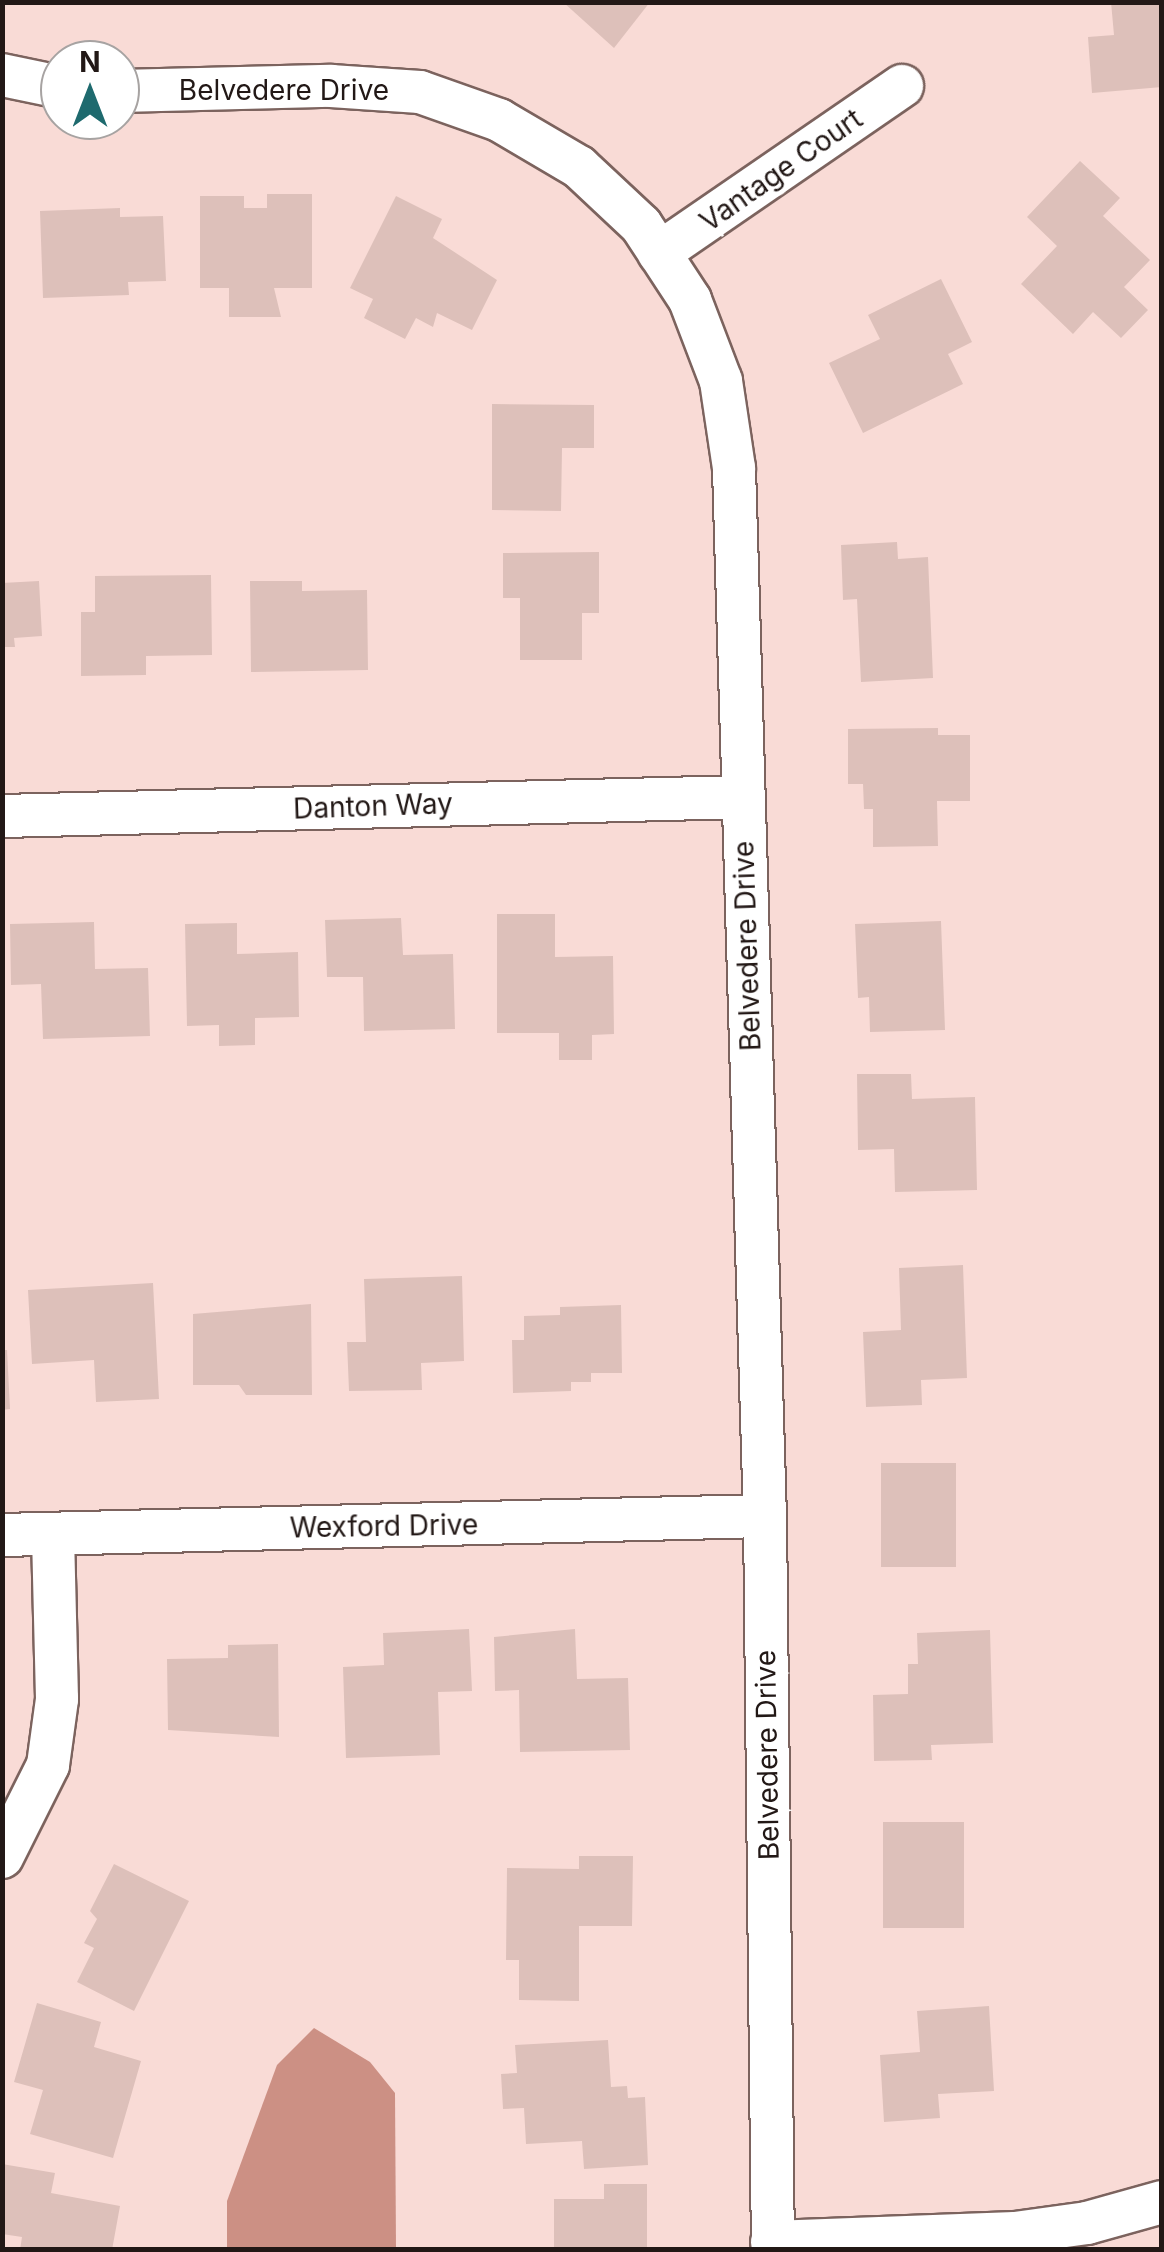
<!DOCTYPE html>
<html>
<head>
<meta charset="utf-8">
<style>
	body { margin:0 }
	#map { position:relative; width:1164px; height:2252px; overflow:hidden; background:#f9dbd6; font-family:Inter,sans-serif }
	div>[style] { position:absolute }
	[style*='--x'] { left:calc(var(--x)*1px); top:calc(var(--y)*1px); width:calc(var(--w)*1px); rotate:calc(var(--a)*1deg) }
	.water>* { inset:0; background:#cc9084 }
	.building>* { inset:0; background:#ddc0ba; transform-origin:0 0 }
	.roads { filter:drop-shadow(2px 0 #7c635e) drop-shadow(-2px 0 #7c635e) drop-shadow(0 2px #7c635e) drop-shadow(0 -2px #7c635e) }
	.street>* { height:42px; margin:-21px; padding:0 21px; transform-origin:21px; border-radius:21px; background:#fff }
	span { translate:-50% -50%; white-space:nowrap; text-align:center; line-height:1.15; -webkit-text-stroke:9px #fff; paint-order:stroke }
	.street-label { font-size:28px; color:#221816 }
	.frame { position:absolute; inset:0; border:5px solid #221816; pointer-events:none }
	.north { position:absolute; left:40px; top:40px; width:100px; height:100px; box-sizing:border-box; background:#fff; border:2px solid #a7a3a2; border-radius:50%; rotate:0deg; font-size:28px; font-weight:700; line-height:40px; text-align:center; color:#221816 }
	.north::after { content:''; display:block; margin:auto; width:35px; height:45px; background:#1e6a6e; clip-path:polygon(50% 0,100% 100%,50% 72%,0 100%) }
</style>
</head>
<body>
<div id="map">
	<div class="water">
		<i style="clip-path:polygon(314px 2028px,370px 2062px,395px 2093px,396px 2249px,227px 2249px,227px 2201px,277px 2065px)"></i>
	</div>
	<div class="building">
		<i style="clip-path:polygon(563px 2px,650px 2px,614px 48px)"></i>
		<i style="clip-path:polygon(1111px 2px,1162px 2px,1162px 87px,1092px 93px,1088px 37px,1114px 35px)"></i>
		<i style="clip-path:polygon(1080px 161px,1120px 198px,1103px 216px,1150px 260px,1124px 287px,1148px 310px,1121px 338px,1093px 312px,1073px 334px,1021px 284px,1057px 246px,1027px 217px)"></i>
		<i style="clip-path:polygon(267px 194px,312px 194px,312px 288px,274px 288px,281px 317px,229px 317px,229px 288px,200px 288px,200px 196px,244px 196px,244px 208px,267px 208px)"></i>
		<i style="clip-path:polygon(396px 196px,442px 219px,433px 238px,497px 280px,472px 330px,437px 313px,433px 327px,416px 318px,405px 339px,364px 318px,373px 299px,350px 288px)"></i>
		<i style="clip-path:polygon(120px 208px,120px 217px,163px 216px,166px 281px,128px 282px,129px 295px,43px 298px,40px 211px)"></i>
		<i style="clip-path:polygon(941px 279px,972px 342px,948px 354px,963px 384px,863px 433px,829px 363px,880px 339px,868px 315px)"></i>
		<i style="clip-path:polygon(492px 404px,594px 405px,594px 448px,562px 448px,561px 511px,492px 510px)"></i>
		<i style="clip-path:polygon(897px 542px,898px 559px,928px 557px,933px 678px,861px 682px,857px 599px,843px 600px,841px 545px)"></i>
		<i style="clip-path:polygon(599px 552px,599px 613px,582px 613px,582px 660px,520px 660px,520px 598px,503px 598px,503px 553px)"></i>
		<i style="clip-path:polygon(211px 575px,212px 655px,146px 656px,146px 675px,81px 676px,81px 612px,95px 612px,95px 576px)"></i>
		<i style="clip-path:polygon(39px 581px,42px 636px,14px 638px,15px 647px,2px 647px,2px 583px)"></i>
		<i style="clip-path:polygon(250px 581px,302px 581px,302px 591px,367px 590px,368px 670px,251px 672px)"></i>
		<i style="clip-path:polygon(938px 728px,938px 735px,970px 735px,970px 801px,937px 801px,938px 846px,873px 847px,873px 809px,864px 809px,863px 784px,848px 784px,848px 729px)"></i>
		<i style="clip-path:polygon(497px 914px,555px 914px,555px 957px,613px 956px,614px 1034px,592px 1035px,592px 1060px,559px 1060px,559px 1033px,497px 1033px)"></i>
		<i style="clip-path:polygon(401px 918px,403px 955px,453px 954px,455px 1029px,364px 1031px,363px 977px,327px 977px,325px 920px)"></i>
		<i style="clip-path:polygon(941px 921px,945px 1030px,870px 1032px,869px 997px,858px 998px,855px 924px)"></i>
		<i style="clip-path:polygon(94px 922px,95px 969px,148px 968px,150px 1036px,43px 1039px,41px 984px,11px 985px,10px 924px)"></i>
		<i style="clip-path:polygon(237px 923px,237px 954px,298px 952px,299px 1017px,255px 1018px,255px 1045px,219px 1046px,219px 1025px,187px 1026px,185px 924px)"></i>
		<i style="clip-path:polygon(857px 1074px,911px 1074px,912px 1099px,975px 1097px,977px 1190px,895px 1192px,894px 1149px,858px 1150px)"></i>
		<i style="clip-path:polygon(963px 1265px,967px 1378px,921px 1380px,922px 1405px,866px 1407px,863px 1332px,901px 1330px,899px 1268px)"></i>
		<i style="clip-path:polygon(462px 1276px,464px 1361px,421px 1363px,422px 1390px,349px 1391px,347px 1342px,366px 1342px,364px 1279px)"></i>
		<i style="clip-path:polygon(153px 1283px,159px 1399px,96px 1402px,94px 1360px,32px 1364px,28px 1290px)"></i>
		<i style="clip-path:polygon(311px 1304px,312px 1395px,246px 1395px,239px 1385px,193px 1385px,193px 1314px)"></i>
		<i style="clip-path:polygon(621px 1305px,622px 1373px,591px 1373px,591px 1382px,571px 1382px,571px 1391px,513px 1393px,512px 1340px,524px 1340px,524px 1316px,560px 1315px,560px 1307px)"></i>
		<i style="clip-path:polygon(2px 1350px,7px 1350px,10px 1409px,2px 1410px)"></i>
		<i style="left:881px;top:1463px;width:75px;height:104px"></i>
		<i style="clip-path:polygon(469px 1629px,472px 1691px,438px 1692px,440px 1755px,346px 1758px,343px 1667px,384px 1665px,383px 1633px)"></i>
		<i style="clip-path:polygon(575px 1629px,577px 1679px,628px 1678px,630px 1750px,520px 1752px,519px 1690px,495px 1691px,494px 1637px)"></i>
		<i style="clip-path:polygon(990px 1630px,993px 1743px,931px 1745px,932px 1760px,874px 1761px,873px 1695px,908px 1694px,908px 1664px,918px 1664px,917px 1633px)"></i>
		<i style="clip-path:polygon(278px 1644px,279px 1737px,168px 1730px,167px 1659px,228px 1658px,228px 1645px)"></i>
		<i style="left:964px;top:1822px;width:106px;height:81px;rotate:90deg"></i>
		<i style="clip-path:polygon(579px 1856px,633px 1856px,632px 1926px,579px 1926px,579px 2001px,519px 2000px,519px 1960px,506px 1960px,507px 1868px,579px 1869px)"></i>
		<i style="clip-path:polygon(114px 1864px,189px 1901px,134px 2011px,77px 1982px,94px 1948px,84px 1943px,97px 1919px,90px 1911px)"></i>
		<i style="clip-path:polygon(37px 2003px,101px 2022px,94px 2047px,141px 2061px,113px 2158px,30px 2134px,43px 2090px,14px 2082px)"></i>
		<i style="clip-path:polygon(989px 2006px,994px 2091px,938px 2094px,940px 2118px,884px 2122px,880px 2055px,920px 2052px,917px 2011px)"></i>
		<i style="clip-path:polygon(608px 2040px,611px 2087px,627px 2086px,628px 2098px,645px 2097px,648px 2165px,584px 2169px,582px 2141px,526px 2144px,524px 2108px,503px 2109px,501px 2074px,517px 2073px,515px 2045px)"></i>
		<i style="clip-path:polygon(2px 2164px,55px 2173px,51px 2193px,120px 2206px,112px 2250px,20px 2250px,22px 2237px,2px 2234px)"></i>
		<i style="clip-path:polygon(604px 2184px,647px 2184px,647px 2250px,554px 2250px,554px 2199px,604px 2199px)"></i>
	</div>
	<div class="roads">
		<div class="street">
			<i style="--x:2;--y:75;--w:59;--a:11.7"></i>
			<i style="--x:120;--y:91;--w:211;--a:-1.4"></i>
			<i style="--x:331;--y:86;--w:89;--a:3.9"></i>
			<i style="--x:420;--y:92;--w:84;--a:19.5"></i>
			<i style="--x:499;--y:120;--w:93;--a:30.4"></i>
			<i style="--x:579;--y:167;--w:85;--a:43.1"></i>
			<i style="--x:641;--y:225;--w:90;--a:56.8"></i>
			<i style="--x:690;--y:300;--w:87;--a:69.1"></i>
			<i style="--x:721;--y:381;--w:88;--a:81.5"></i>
			<i style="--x:734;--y:468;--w:1048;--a:88.31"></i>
			<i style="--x:765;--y:1516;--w:734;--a:89.38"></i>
			<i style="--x:659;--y:253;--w:295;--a:-34.5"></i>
			<i style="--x:2;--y:816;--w:741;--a:-1.47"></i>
			<i style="--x:2;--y:1535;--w:763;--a:-1.43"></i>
			<i style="--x:2;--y:1857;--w:103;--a:-63.4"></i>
			<i style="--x:48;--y:1765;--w:67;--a:-82.2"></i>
			<i style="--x:57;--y:1699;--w:165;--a:-91.4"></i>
			<i style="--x:772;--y:2242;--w:243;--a:-2.1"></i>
			<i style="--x:1015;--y:2233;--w:73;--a:-7.9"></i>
			<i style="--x:1087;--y:2223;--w:78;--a:-15.6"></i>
		</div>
	</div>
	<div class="street-label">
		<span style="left:284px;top:90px">Belvedere Drive</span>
		<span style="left:781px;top:170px;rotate:-35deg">Vantage Court</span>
		<span style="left:373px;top:806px;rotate:-2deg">Danton Way</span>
		<span style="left:747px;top:946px;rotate:-92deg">Belvedere Drive</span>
		<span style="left:384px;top:1526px;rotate:-1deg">Wexford Drive</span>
		<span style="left:767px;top:1755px;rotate:-91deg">Belvedere Drive</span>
	</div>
	<div class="frame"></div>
	<div class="north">N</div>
</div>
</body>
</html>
